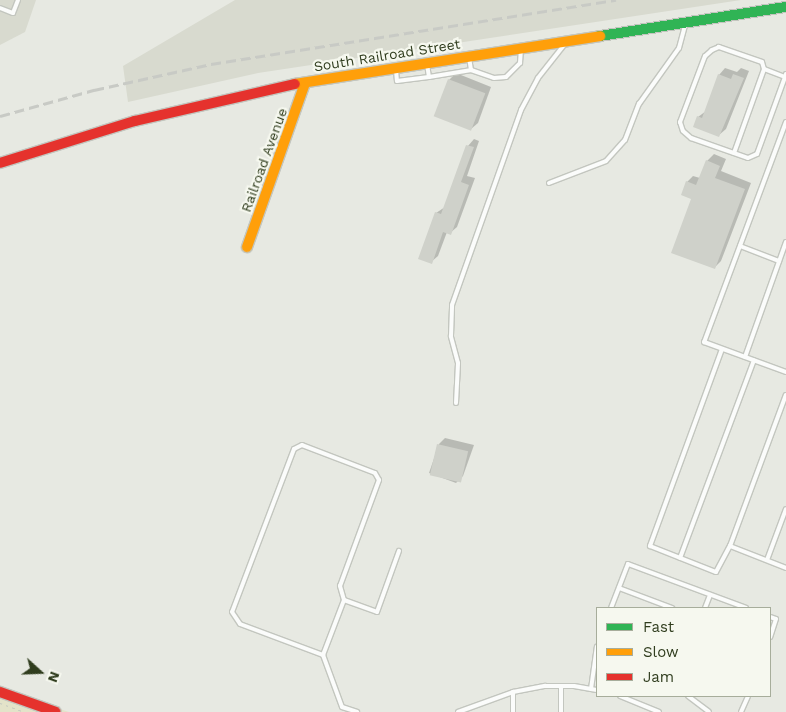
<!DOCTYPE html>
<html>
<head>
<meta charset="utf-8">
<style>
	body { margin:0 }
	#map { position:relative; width:786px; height:712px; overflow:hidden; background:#e7e9e2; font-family:"Work Sans",sans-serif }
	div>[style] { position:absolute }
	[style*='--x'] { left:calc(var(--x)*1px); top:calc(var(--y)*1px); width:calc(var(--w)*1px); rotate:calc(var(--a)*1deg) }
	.built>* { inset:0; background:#d8dacf }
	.green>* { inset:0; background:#e3e3c9 }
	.shadow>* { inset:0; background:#0003 }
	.building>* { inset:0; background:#cfd1ca; transform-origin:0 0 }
	.path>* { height:1px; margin-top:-0.5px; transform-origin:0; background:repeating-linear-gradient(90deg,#c5c9bf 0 2.5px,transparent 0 6.5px) }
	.roads { filter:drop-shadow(1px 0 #c3c6bf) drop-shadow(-1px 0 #c3c6bf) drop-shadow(0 1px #c3c6bf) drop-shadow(0 -1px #c3c6bf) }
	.lane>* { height:4px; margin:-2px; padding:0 2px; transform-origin:2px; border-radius:2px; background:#fbfcfb }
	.fast>* { height:10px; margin:-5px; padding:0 5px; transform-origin:5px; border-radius:5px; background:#30b455 }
	.slow>* { height:10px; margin:-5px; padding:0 5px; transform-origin:5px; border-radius:5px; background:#ff9f0a }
	.jam>* { height:10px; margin:-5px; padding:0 5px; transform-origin:5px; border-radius:5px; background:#e5322d }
	.rail>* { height:2.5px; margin-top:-1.25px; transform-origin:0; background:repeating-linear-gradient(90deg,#c8cac5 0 10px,transparent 0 15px) }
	span { translate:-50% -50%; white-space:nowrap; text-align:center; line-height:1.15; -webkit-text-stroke:4.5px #f6f8ef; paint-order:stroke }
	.street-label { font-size:14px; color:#303d1e }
	.legend { position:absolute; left:596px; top:607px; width:175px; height:90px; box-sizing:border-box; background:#f6f8ef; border:1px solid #a7ad9b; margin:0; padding:6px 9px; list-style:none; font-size:15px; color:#303d1e }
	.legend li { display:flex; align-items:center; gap:10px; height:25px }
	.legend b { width:25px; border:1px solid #a7ad9b }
	.north { position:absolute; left:15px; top:647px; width:50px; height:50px; -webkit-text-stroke:4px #f6f8ef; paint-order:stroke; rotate:110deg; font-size:14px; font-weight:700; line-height:20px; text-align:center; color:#303d1e }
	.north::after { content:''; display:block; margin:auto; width:18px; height:22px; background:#303d1e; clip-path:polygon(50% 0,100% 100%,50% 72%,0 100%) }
</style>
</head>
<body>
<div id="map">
	<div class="built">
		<i style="clip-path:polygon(0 0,36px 0,25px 32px,0 45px)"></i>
		<i style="clip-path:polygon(235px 0,741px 0,258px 73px,128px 102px,123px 66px)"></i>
	</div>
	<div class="green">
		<i style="clip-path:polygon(0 689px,69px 712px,0 712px)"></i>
	</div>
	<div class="shadow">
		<i style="clip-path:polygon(725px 68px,737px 72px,741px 68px,749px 71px,726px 129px,719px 135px,698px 117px,706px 111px,719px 75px)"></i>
		<i style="clip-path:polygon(456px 73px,491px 87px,478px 123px,471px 129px,449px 80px)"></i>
		<i style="clip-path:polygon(474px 139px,479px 141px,467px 176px,475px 178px,457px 227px,450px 233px,447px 232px,438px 256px,431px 262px,436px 213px,445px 207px,468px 146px)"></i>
		<i style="clip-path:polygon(714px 154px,726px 159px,721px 171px,751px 183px,721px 261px,714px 268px,687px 182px,693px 176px,700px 178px,707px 161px)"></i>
		<i style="clip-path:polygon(445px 438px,474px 445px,463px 476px,456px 483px,429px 473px,439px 444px)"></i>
	</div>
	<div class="building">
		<i style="clip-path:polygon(718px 74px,731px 79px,733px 74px,744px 78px,719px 137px,693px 127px,697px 116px,702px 118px)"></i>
		<i style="left:448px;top:79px;width:40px;height:40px;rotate:21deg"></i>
		<i style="clip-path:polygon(466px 145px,474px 147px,461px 182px,469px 185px,451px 235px,443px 232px,432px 264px,418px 259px,435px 212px,441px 214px)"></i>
		<i style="clip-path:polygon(706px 160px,720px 166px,715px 178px,745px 189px,715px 269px,671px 253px,691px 199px,681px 195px,686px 181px,696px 185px)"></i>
		<i style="left:437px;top:444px;width:32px;height:32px;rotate:13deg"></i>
	</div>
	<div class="path">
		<i style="--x:0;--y:703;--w:27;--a:20"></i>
	</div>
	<div class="roads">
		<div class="lane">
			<i style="--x:0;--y:8;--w:14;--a:21"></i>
			<i style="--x:13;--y:13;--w:14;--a:-69"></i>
			<i style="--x:396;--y:70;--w:11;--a:85"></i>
			<i style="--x:397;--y:81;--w:32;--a:-7"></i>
			<i style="--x:429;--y:77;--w:12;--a:-99"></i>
			<i style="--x:471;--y:70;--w:24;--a:19"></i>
			<i style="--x:494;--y:78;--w:12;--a:-5"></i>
			<i style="--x:506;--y:77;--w:20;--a:-45"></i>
			<i style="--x:520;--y:63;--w:14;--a:-86"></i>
			<i style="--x:429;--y:77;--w:43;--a:-9.5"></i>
			<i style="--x:471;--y:70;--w:13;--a:-99"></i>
			<i style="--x:785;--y:77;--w:22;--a:-159"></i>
			<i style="--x:764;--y:69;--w:7;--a:-106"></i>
			<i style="--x:762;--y:62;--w:46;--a:-160.8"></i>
			<i style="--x:719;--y:47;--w:8;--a:157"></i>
			<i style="--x:712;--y:50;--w:9;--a:139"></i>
			<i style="--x:705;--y:56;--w:71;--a:110.7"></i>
			<i style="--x:680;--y:122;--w:9;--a:72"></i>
			<i style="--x:683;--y:131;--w:11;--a:41"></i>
			<i style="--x:691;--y:138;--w:60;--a:19.3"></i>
			<i style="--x:748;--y:158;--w:10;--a:-24"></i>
			<i style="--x:757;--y:154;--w:82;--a:-70"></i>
			<i style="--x:785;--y:77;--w:3;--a:-72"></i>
			<i style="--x:786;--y:122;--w:235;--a:110.4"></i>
			<i style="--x:704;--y:342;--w:87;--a:20.1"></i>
			<i style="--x:734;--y:153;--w:89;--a:-70.3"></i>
			<i style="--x:549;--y:183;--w:61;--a:-21.1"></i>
			<i style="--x:606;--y:161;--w:28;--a:-48"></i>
			<i style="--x:625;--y:140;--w:39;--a:-69"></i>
			<i style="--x:639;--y:104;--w:69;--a:-54.5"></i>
			<i style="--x:679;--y:48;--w:24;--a:-75"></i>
			<i style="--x:740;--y:246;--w:42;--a:21"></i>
			<i style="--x:722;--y:349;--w:210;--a:110.1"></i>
			<i style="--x:650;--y:546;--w:71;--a:21.5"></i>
			<i style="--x:716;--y:572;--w:30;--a:-62"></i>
			<i style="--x:730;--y:546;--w:60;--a:21.4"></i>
			<i style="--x:745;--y:357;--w:122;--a:-70.4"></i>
			<i style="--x:456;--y:403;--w:40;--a:-87.1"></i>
			<i style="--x:458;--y:363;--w:28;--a:-105"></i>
			<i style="--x:451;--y:336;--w:31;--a:-88"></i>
			<i style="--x:452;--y:305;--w:207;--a:-70.5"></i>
			<i style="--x:521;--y:110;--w:36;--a:-62"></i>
			<i style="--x:538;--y:78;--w:42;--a:-51.8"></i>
			<i style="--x:730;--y:546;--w:161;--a:-69.7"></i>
			<i style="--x:680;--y:558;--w:211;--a:-69.5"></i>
			<i style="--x:767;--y:560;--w:54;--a:-69.6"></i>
			<i style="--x:619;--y:588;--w:57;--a:20.7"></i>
			<i style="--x:344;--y:600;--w:35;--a:20"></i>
			<i style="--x:377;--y:612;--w:65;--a:-70.2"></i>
			<i style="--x:611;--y:608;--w:47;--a:-68.9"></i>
			<i style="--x:628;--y:564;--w:126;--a:20.4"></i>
			<i style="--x:705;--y:608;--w:14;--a:-69"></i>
			<i style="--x:770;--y:617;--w:6;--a:18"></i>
			<i style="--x:776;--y:619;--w:19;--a:108"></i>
			<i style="--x:323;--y:655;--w:59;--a:-69.1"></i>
			<i style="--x:344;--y:600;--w:15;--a:-106"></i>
			<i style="--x:340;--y:586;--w:113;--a:-69.8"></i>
			<i style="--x:379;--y:480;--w:8;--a:-120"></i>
			<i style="--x:375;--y:473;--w:78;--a:-159"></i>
			<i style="--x:302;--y:445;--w:9;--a:153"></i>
			<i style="--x:294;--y:449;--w:174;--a:110.8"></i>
			<i style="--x:232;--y:612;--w:14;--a:56"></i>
			<i style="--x:240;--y:624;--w:89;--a:20.5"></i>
			<i style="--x:323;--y:655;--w:55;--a:69.9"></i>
			<i style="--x:342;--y:707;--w:16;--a:18"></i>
			<i style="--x:561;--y:686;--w:26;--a:90"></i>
			<i style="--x:591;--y:689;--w:43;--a:-82.1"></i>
			<i style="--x:513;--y:692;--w:20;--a:90"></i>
			<i style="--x:620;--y:696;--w:42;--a:22.3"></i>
			<i style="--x:688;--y:696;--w:26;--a:37"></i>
			<i style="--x:458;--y:712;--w:59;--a:-20"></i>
			<i style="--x:513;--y:692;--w:33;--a:-11"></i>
			<i style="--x:545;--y:686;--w:29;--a:0"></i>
			<i style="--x:574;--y:686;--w:23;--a:10"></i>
			<i style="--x:741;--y:712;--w:17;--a:-66"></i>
		</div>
		<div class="fast">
			<i style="--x:600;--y:36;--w:188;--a:-8.9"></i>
		</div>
		<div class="slow">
			<i style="--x:295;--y:84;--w:309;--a:-8.9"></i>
			<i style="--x:247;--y:247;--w:174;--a:-70.5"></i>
		</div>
		<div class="jam">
			<i style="--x:0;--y:163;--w:141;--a:-17.3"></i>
			<i style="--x:135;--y:121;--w:164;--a:-13"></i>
			<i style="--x:0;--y:692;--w:59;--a:19.7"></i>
		</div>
	</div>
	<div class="rail">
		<i style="--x:0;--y:116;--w:98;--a:-15.5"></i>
		<i style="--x:94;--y:90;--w:120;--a:-12.5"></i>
		<i style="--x:211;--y:64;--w:410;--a:-9"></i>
	</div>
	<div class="street-label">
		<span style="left:387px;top:55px;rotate:-9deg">South Railroad Street</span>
		<span style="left:264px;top:160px;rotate:-70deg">Railroad Avenue</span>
	</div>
	<ul class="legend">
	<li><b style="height:6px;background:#30b455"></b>Fast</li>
	<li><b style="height:6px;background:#ff9f0a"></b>Slow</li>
	<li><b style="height:6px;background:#e5322d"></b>Jam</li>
	</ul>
	<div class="north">N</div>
</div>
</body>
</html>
